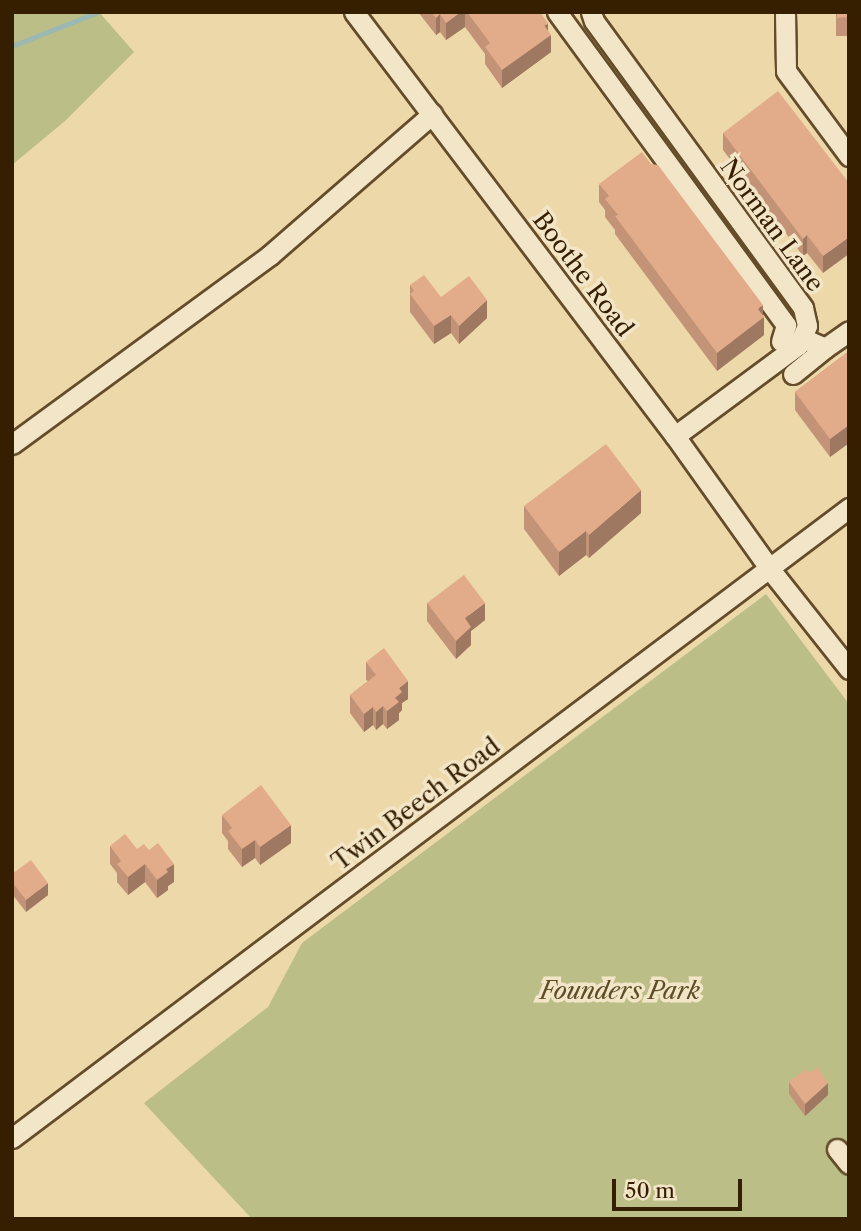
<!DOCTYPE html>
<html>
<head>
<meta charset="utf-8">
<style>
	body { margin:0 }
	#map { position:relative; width:861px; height:1231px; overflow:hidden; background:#edd8aa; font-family:"Libre Caslon Text",serif }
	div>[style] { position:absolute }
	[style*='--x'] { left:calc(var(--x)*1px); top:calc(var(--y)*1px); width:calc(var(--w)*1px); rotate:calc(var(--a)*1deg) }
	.green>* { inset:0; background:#bbbe86 }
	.stream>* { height:5px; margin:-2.5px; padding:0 2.5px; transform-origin:2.5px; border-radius:2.5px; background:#9cb8b2 }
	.roads { filter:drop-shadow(2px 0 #644c2a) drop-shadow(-2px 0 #644c2a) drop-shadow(0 2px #644c2a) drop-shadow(0 -2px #644c2a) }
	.minor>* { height:19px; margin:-9.5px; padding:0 9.5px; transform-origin:9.5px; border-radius:9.5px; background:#f3e6c8 }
	.wall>* { inset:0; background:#c29376; transform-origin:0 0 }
	.shaded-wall>* { inset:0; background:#9e7860 }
	.building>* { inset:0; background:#e2ab89 }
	span { translate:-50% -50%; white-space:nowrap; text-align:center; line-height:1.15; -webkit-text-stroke:7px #f3e6c8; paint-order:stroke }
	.street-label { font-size:24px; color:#361e00 }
	.park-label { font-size:24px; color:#5e4e28; font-style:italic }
	.frame { position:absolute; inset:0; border:14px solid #361e00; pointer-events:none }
	.scale { position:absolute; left:612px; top:1179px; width:130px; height:32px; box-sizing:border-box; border:4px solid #361e00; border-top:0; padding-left:9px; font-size:21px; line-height:24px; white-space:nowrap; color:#361e00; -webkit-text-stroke:5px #f3e6c8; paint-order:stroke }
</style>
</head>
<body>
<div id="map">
	<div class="green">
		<i style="clip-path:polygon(12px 12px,99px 12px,134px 52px,65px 121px,12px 165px)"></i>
		<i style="clip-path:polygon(766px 594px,849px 704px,849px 1219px,252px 1219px,144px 1103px,268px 1007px,302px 943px)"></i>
	</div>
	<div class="stream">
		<i style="--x:12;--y:46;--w:92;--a:-21.6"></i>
	</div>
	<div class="roads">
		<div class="minor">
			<i style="--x:354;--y:12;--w:532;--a:52.87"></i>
			<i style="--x:675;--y:436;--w:162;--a:54.5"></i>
			<i style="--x:769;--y:568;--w:129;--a:51.6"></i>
			<i style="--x:557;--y:12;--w:388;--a:53.8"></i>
			<i style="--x:786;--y:325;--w:17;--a:107"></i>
			<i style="--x:591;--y:12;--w:9;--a:72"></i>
			<i style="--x:594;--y:21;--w:355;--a:53.9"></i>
			<i style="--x:803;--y:308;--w:18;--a:77"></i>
			<i style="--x:807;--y:326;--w:21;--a:115"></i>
			<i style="--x:798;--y:345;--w:153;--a:143.5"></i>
			<i style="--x:785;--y:12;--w:59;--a:89"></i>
			<i style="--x:786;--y:71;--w:106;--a:53.5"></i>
			<i style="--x:802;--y:338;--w:25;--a:23"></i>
			<i style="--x:825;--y:348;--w:29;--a:-35"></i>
			<i style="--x:793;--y:374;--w:41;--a:-39.1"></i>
			<i style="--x:12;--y:444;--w:320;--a:-36.2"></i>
			<i style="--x:270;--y:255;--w:215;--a:-41"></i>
			<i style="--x:12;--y:1138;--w:1048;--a:-36.97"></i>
			<i style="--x:837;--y:1149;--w:19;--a:51"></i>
		</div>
	</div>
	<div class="wall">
		<i style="clip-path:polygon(418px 12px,540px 12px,548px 30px,551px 52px,502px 88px,485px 64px,485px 54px,465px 27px,446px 40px,440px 32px,436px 35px)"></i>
		<i style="left:836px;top:12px;width:13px;height:24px"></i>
		<i style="clip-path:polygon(723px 133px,849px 183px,823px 273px,807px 253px,803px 256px,723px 150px)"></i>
		<i style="clip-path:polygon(599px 184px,763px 315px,764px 335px,717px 371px,615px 234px,615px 230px,605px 217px,605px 210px,599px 202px)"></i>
		<i style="clip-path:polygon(410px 285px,441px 297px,487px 318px,459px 344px,451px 333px,434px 344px,410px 312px)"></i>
		<i style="clip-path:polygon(849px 351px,849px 443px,830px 457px,795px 410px,795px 392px)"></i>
		<i style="clip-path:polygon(524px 506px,641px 513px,589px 558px,586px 555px,559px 576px,524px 529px)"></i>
		<i style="clip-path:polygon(427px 603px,485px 620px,471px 631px,471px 645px,456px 659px,427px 621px)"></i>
		<i style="clip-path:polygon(366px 662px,408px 699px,402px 703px,402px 710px,399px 713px,399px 720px,387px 729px,383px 724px,376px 730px,373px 725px,364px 732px,350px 713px,350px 695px,368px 681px,366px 680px)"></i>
		<i style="clip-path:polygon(222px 815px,291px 843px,260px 865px,255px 858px,242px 867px,228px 849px,228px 841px,222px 833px)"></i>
		<i style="clip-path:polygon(110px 846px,137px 849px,174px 882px,168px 886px,168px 890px,157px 898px,145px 882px,128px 895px,117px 882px,117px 873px,110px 864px)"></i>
		<i style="clip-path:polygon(12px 874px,48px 895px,26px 912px,12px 894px)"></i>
		<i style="clip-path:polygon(789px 1082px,828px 1095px,805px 1116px,789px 1094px)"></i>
	</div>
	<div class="shaded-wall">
		<i style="clip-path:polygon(461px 12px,465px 12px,465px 27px,446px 40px,446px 23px)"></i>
		<i style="clip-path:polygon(440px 14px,440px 32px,436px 35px,436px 18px)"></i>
		<i style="clip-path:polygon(548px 23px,548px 37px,551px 35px,551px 52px,502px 88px,502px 70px)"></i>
		<i style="clip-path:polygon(807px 235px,807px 253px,803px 256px,803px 239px)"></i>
		<i style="clip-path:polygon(849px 237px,849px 254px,823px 273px,823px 256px)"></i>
		<i style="clip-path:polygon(487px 300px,487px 318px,459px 344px,459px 326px)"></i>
		<i style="clip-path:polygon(763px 305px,763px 318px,764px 317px,764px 335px,717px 371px,717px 353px,758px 309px)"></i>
		<i style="clip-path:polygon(451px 315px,451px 333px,434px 344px,434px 326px)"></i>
		<i style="clip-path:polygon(849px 425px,849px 443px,830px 457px,830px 439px)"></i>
		<i style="clip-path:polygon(641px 490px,641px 513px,589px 558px,589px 535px)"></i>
		<i style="clip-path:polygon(586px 531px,586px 555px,559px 576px,559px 552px)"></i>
		<i style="clip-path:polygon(485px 603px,485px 620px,471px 631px,471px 645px,456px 659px,456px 641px,465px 618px)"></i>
		<i style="clip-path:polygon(408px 681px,408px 699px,402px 703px,402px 710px,399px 713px,399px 720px,387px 729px,387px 711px,395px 698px,399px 688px)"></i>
		<i style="clip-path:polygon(383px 706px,383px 724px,376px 730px,376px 712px)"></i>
		<i style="clip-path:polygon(373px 707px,373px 725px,364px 732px,364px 714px)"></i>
		<i style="clip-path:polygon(291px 825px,291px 843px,260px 865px,260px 847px)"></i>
		<i style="clip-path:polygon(255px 840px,255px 858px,242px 867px,242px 849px)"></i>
		<i style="clip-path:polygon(145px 864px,145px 882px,128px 895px,128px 877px)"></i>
		<i style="clip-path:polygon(174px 864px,174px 882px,168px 886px,168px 890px,157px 898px,157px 880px,166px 869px)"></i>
		<i style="clip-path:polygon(48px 883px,48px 895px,26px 912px,26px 900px)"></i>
		<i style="clip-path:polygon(828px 1083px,828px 1095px,805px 1116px,805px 1104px)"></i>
	</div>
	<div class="building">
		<i style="clip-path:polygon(431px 12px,461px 12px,446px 23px,440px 14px,436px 18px)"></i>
		<i style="clip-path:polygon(467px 12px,540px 12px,548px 23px,544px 25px,551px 35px,502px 70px,485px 47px,490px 43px)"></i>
		<i style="clip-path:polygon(837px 12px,849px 12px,849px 17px,837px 18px)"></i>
		<i style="clip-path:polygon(778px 91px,849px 183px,849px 237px,823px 256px,807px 235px,803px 239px,723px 133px)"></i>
		<i style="clip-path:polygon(642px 152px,651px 164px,658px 165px,763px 305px,758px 309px,764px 317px,717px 353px,615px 216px,618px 215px,605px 199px,609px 196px,599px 184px)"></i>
		<i style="clip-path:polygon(424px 275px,441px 297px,469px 276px,487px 300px,459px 326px,451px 315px,434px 326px,410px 294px,414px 291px,410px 285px)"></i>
		<i style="clip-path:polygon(849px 351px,849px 425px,830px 439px,795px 392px)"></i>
		<i style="clip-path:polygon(606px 444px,641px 490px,589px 535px,586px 531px,559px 552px,524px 506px)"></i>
		<i style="clip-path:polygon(464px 575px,485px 603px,465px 618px,471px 627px,456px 641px,427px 603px)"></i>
		<i style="clip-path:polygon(384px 648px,408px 681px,399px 688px,402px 692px,395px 698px,399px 702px,387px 711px,383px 706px,376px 712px,373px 707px,364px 714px,350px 695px,376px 675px,366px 662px)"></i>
		<i style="clip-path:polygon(261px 785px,291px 825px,260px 847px,255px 840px,242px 849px,228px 831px,232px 828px,222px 815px)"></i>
		<i style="clip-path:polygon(125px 834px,137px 849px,144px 844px,149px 850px,158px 843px,174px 864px,166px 869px,168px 872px,157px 880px,145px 864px,128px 877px,117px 864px,121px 861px,110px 846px)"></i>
		<i style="clip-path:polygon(31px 860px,48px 883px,26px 900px,12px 882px,12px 874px)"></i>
		<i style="clip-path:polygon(817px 1067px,828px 1083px,805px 1104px,789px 1082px,806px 1069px,809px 1073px)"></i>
	</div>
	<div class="street-label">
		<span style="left:772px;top:225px;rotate:54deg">Norman Lane</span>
		<span style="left:583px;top:274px;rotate:53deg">Boothe Road</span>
		<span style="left:416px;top:804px;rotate:-37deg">Twin Beech Road</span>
	</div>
	<div class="park-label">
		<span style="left:620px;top:991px">Founders Park</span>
	</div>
	<div class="frame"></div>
	<div class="scale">50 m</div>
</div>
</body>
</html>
